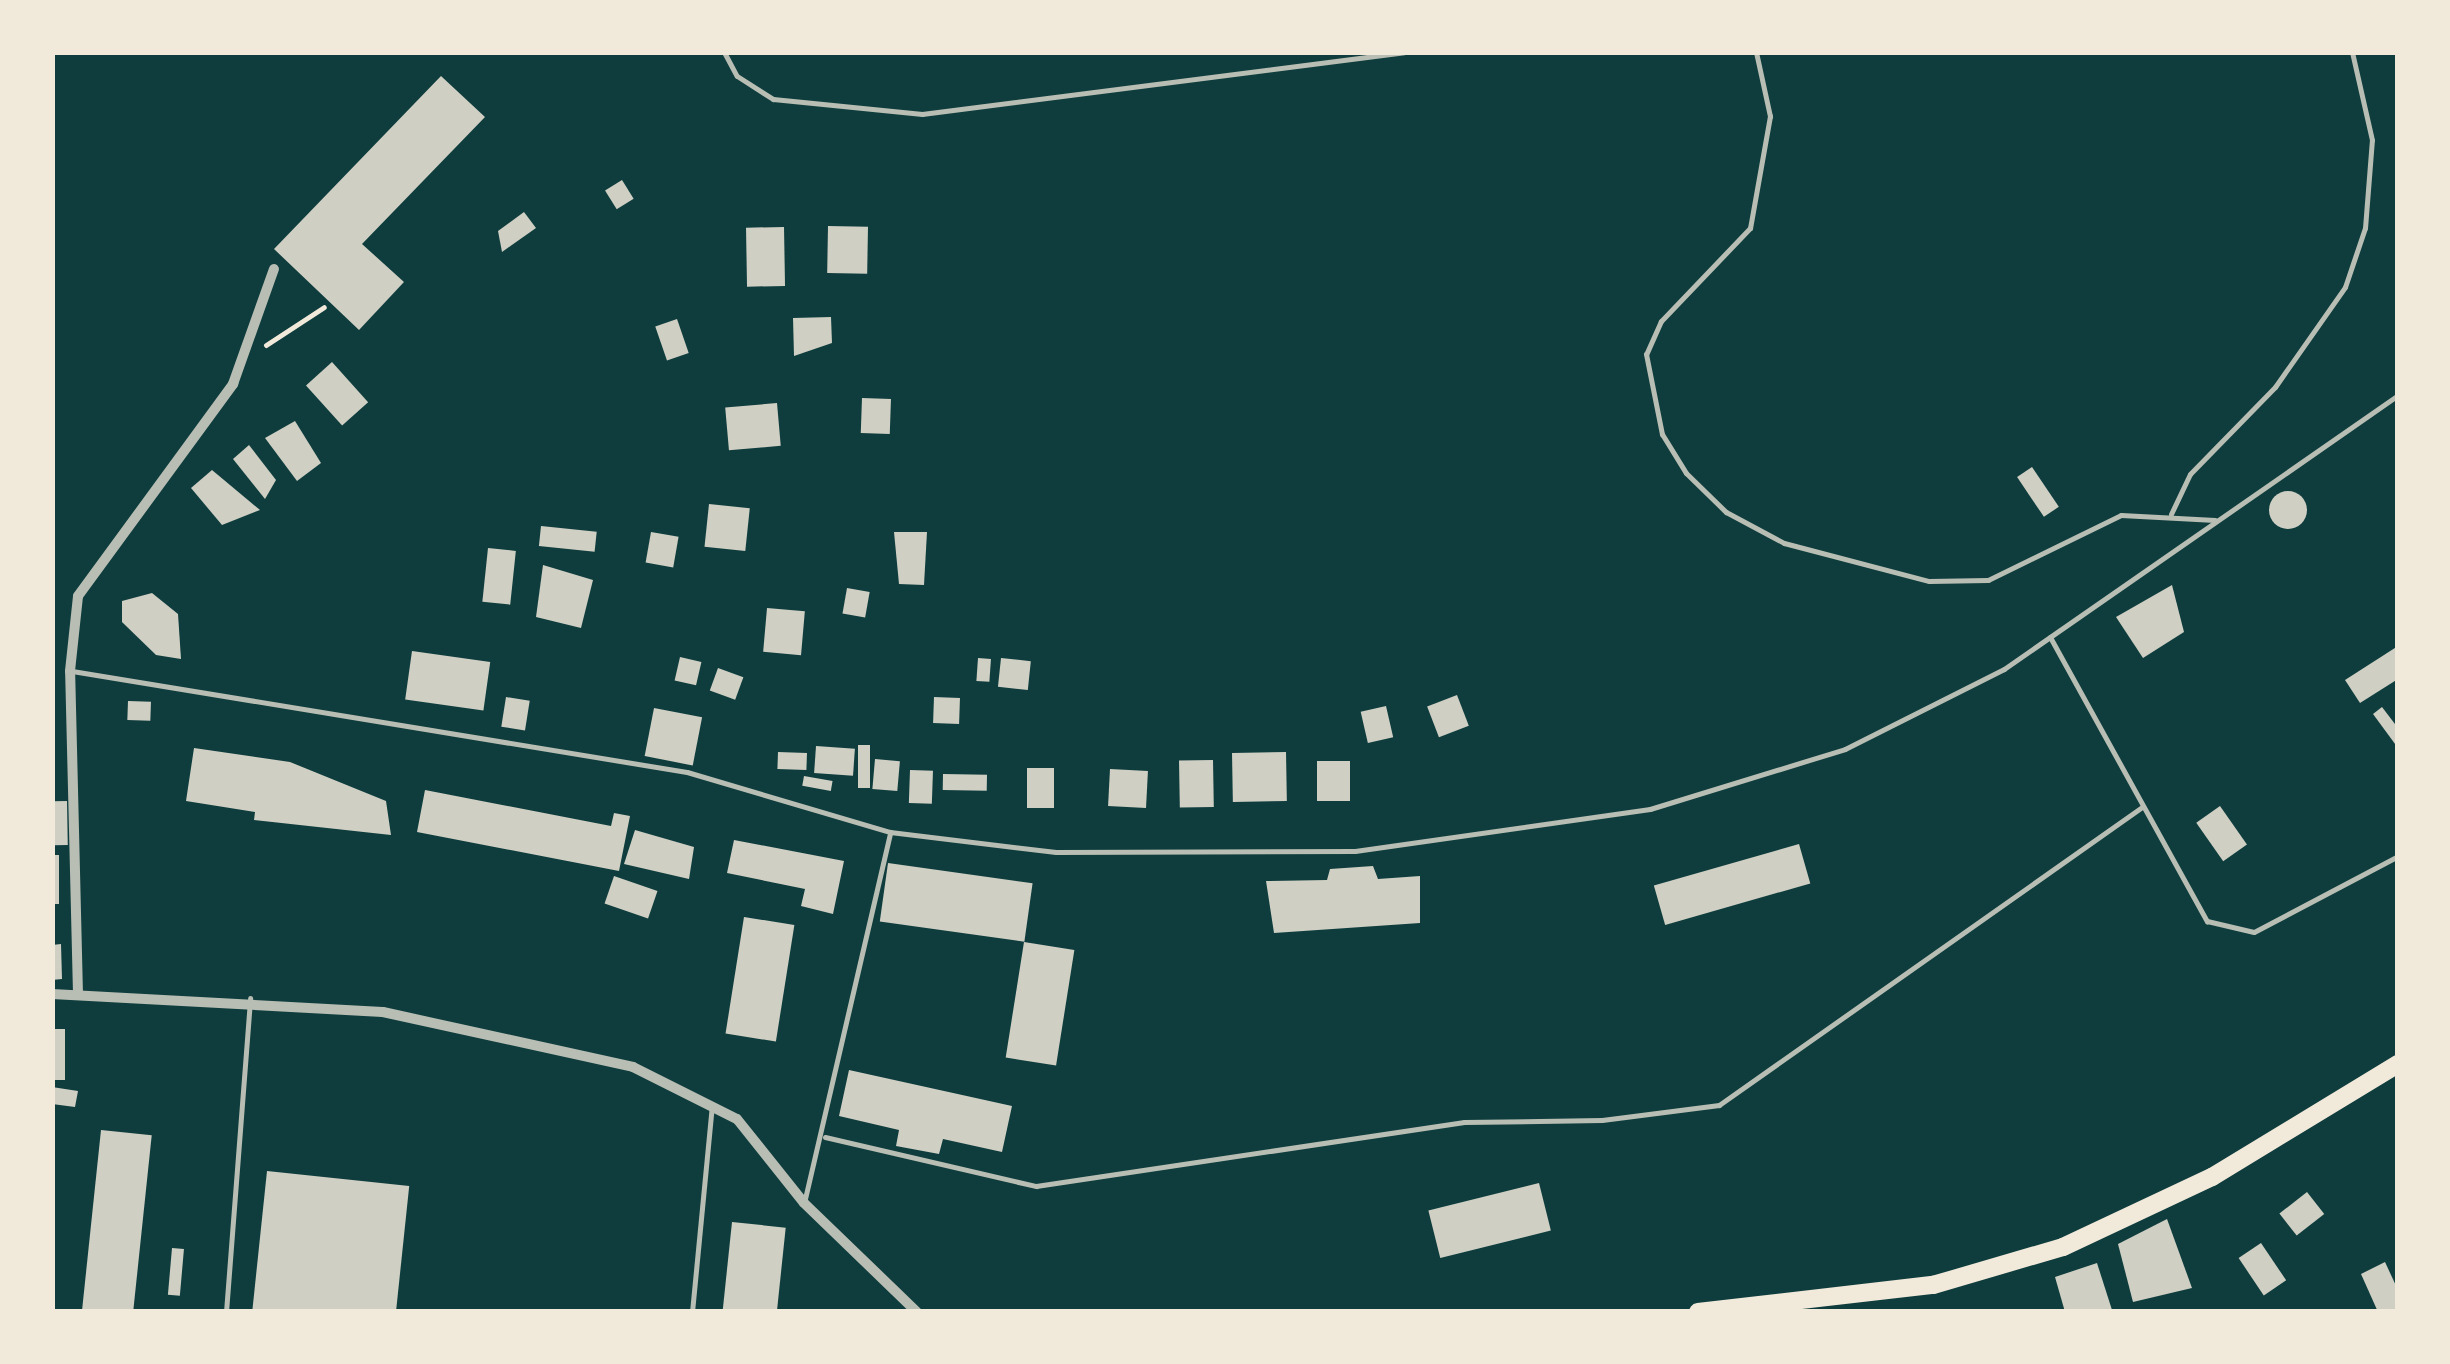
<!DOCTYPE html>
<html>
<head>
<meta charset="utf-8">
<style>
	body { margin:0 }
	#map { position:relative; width:2450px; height:1364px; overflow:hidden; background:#0f3d3e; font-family:Jost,sans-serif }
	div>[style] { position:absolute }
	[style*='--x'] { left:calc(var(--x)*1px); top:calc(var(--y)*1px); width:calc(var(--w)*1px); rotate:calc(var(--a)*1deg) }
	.building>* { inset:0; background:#cfcfc3; transform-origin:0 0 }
	.round { border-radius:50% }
	.path>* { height:5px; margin:-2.5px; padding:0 2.5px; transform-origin:2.5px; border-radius:2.5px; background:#f1e9da }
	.service>* { height:5px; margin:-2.5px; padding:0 2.5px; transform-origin:2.5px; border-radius:2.5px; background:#b8beb3 }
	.minor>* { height:10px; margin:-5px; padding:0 5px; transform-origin:5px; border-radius:5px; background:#b8beb3 }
	.primary>* { height:18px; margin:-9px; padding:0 9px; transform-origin:9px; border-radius:9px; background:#f1e9da }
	span { translate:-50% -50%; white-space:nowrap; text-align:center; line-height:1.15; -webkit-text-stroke:9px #f1e9da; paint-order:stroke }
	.frame { position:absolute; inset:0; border:55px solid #f1e9da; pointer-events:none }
</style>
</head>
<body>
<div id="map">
	<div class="building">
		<i style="clip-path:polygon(441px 76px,485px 117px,362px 244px,404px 282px,359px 330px,274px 249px)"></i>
		<i style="left:622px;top:180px;width:22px;height:20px;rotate:58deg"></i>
		<i style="clip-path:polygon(524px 212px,536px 228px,502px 252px,498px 231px)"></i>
		<i style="left:828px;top:226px;width:40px;height:47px;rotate:1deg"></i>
		<i style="left:784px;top:227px;width:59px;height:38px;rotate:89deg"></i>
		<i style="clip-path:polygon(831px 317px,832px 343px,794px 356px,793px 318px)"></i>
		<i style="left:677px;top:319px;width:36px;height:23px;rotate:71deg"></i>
		<i style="left:332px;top:362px;width:54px;height:35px;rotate:48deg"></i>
		<i style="left:862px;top:398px;width:29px;height:35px;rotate:2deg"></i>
		<i style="left:777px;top:403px;width:43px;height:52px;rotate:85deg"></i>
		<i style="clip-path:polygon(295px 421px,321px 463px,297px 481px,265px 438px)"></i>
		<i style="clip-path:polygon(249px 445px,276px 480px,265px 499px,233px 459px)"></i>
		<i style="left:2032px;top:467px;width:48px;height:18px;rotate:56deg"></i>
		<i style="clip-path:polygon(212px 470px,260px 510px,222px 525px,191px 488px)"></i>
		<i class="round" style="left:2269px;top:491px;width:38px;height:38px"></i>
		<i style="left:709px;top:504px;width:41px;height:43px;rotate:6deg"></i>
		<i style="left:541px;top:526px;width:56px;height:20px;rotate:6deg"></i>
		<i style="left:651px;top:532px;width:28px;height:31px;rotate:10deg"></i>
		<i style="clip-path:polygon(894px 532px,927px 532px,924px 585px,899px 584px)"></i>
		<i style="left:488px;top:548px;width:28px;height:54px;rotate:6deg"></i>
		<i style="clip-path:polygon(543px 565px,593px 580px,581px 628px,536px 617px)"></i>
		<i style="clip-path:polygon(2172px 585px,2184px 632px,2143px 658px,2116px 617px)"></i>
		<i style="left:847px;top:588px;width:23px;height:26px;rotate:10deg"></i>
		<i style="clip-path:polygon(152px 593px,178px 614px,181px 659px,156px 655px,122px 622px,122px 601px)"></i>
		<i style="left:767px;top:608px;width:38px;height:44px;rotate:5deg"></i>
		<i style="clip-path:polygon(2398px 646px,2398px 679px,2360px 703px,2345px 680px)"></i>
		<i style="left:412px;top:651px;width:79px;height:49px;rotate:8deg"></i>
		<i style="left:680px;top:657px;width:22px;height:24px;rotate:13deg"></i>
		<i style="left:978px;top:658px;width:13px;height:23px;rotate:4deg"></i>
		<i style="left:1001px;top:658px;width:30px;height:29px;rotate:6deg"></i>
		<i style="left:718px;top:668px;width:27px;height:24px;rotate:20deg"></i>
		<i style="left:1457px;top:695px;width:33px;height:32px;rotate:69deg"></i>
		<i style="left:506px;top:697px;width:24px;height:30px;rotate:9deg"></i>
		<i style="left:934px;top:697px;width:26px;height:26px;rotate:2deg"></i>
		<i style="left:128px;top:701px;width:23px;height:19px;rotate:2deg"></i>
		<i style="left:1386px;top:706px;width:32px;height:26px;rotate:77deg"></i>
		<i style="clip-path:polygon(2382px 707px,2398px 728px,2398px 748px,2373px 714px)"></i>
		<i style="left:654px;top:708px;width:49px;height:49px;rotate:11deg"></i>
		<i style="left:858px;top:745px;width:12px;height:43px"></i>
		<i style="left:816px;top:746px;width:39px;height:27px;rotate:4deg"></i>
		<i style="clip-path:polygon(194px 748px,290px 762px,386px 801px,391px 835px,254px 820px,255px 812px,186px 801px)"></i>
		<i style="left:778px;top:752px;width:29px;height:17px;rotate:2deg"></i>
		<i style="left:1286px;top:752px;width:49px;height:54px;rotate:89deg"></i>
		<i style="left:875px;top:759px;width:25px;height:30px;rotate:5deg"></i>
		<i style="left:1213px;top:760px;width:47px;height:34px;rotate:89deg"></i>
		<i style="left:1317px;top:761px;width:33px;height:40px"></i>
		<i style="left:1027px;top:768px;width:27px;height:40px"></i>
		<i style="left:1110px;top:769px;width:38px;height:37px;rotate:3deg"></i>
		<i style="left:910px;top:770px;width:23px;height:33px;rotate:2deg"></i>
		<i style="left:943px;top:774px;width:44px;height:16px;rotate:1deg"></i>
		<i style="left:804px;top:776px;width:29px;height:10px;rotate:10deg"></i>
		<i style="clip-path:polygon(425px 790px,611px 826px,614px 813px,630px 816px,619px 871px,417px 832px)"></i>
		<i style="left:67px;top:801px;width:44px;height:15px;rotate:89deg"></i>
		<i style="left:2220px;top:806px;width:47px;height:29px;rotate:55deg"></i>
		<i style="clip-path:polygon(635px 830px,694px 847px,689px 879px,624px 864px)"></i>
		<i style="clip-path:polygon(734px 840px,844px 861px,833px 914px,801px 906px,805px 889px,727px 873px)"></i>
		<i style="left:1799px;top:844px;width:41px;height:151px;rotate:74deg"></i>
		<i style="left:52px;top:855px;width:7px;height:49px"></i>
		<i style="left:888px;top:863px;width:146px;height:59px;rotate:8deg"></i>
		<i style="clip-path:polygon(1373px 866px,1378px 879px,1420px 876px,1420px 923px,1274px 933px,1266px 881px,1327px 880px,1330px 869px)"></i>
		<i style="left:614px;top:876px;width:46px;height:29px;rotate:19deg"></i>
		<i style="left:744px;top:917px;width:51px;height:118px;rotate:9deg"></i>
		<i style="left:1024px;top:942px;width:51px;height:117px;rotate:9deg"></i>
		<i style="clip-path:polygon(61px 944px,62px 979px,52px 980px,52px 945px)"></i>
		<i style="left:52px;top:1029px;width:13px;height:51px"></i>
		<i style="clip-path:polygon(849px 1070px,1012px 1106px,1002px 1152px,943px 1139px,939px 1154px,896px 1146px,899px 1130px,839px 1116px)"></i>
		<i style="clip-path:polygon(52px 1087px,78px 1091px,75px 1107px,52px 1104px)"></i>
		<i style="left:101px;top:1130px;width:51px;height:183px;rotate:6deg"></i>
		<i style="left:267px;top:1171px;width:143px;height:142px;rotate:6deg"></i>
		<i style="left:1539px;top:1183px;width:49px;height:114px;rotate:76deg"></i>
		<i style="left:2307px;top:1192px;width:28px;height:35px;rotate:52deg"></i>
		<i style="clip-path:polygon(2167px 1219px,2192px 1288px,2133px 1302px,2118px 1244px)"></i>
		<i style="left:732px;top:1222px;width:54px;height:91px;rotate:6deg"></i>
		<i style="left:2261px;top:1243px;width:45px;height:27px;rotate:56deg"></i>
		<i style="left:172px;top:1248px;width:12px;height:47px;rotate:5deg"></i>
		<i style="clip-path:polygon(2385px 1262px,2398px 1290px,2398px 1312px,2378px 1312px,2361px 1274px)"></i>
		<i style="clip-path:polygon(2097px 1263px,2112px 1310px,2065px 1312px,2055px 1277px)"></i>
	</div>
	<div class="path">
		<i style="--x:266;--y:345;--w:69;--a:-33.2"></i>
	</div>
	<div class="service">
		<i style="--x:724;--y:52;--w:27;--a:62"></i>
		<i style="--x:737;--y:76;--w:43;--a:32.6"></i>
		<i style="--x:773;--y:99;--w:150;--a:5.7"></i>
		<i style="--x:922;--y:114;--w:486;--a:-7.3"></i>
		<i style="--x:1756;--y:52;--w:66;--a:77.7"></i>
		<i style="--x:1770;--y:116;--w:114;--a:100.1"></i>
		<i style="--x:1750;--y:228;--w:129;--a:133.7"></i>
		<i style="--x:1661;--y:321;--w:36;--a:114"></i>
		<i style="--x:1646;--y:354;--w:82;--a:78.7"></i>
		<i style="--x:1662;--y:434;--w:46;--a:58.4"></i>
		<i style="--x:1686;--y:473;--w:56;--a:44.3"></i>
		<i style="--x:1726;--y:512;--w:66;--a:28.1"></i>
		<i style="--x:1784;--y:543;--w:150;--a:14.7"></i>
		<i style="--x:1929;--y:581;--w:59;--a:-1"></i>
		<i style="--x:1988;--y:580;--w:148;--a:-26"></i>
		<i style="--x:2121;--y:515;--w:94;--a:3"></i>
		<i style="--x:2171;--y:514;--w:44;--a:-64.6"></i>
		<i style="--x:2190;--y:474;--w:122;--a:-45.7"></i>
		<i style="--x:2275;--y:387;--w:122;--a:-55"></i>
		<i style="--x:2345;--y:287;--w:62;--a:-71.3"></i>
		<i style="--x:2365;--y:228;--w:88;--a:-85.5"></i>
		<i style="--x:2372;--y:140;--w:90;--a:-102.8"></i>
		<i style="--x:2050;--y:637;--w:325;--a:61.1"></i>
		<i style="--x:2207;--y:921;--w:48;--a:13.2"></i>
		<i style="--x:2254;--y:932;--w:163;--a:-27.8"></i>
		<i style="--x:72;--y:671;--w:623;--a:9.33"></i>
		<i style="--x:687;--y:772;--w:212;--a:16.5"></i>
		<i style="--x:890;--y:832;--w:167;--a:6.9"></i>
		<i style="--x:1056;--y:852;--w:299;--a:-0.2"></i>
		<i style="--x:1355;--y:851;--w:298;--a:-8.1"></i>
		<i style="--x:1650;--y:809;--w:204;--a:-17.1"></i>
		<i style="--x:1845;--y:749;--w:178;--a:-26.7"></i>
		<i style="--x:2004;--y:669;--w:480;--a:-34.8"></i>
		<i style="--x:825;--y:1137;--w:217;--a:13.1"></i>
		<i style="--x:1036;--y:1186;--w:433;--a:-8.5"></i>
		<i style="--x:1464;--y:1122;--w:138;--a:-0.8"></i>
		<i style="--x:1602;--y:1120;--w:118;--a:-7.3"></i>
		<i style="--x:1719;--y:1105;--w:517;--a:-35.16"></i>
		<i style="--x:804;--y:1203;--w:381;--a:-76.9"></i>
		<i style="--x:226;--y:1312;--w:315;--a:-85.6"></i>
		<i style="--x:692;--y:1312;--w:207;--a:-84.5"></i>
	</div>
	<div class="minor">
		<i style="--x:52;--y:994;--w:331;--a:3.1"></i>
		<i style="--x:383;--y:1012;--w:256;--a:12.4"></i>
		<i style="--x:633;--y:1067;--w:116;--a:26.6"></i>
		<i style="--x:737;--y:1119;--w:107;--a:51.4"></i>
		<i style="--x:804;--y:1203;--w:157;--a:44"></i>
		<i style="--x:78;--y:994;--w:323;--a:-91.4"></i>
		<i style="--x:70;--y:671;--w:75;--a:-83.9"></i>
		<i style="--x:78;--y:596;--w:263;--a:-53.8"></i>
		<i style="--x:233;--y:384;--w:122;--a:-70.4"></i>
	</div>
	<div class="primary">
		<i style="--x:1698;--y:1312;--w:237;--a:-6.6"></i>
		<i style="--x:1933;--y:1285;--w:135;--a:-16.3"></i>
		<i style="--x:2063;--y:1247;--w:165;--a:-25.2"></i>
		<i style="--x:2212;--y:1177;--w:218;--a:-31.3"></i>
	</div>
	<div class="frame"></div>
</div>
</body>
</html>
